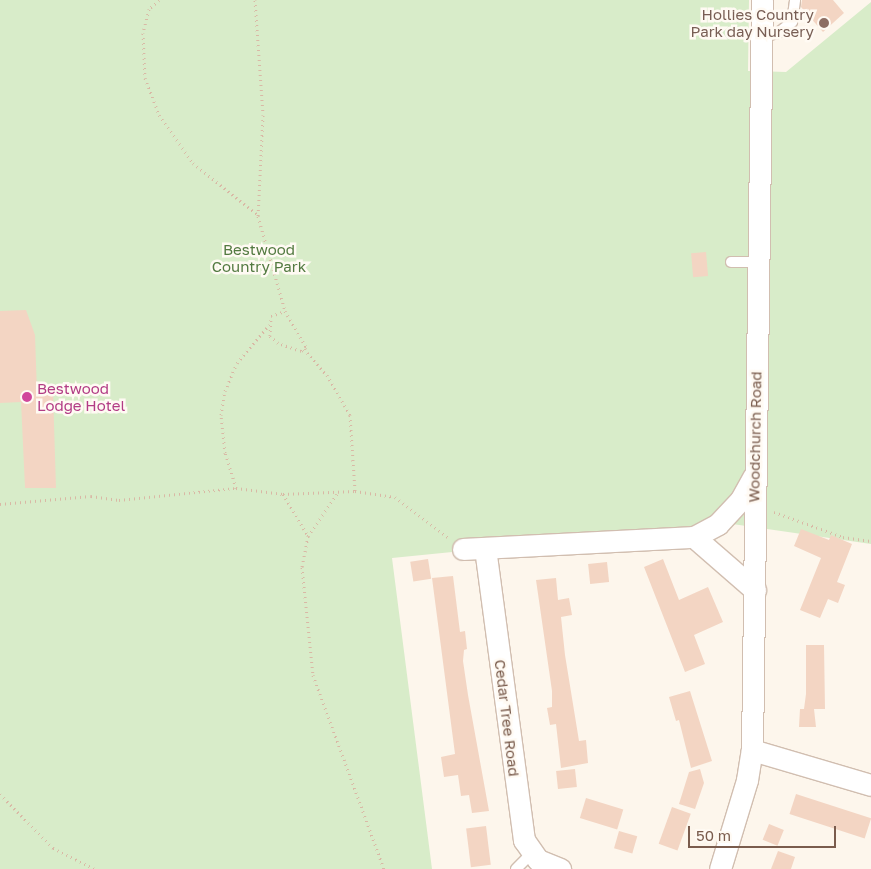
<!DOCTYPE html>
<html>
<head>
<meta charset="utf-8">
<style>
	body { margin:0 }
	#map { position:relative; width:871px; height:869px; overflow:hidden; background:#fdf6ec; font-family:"Golos Text",sans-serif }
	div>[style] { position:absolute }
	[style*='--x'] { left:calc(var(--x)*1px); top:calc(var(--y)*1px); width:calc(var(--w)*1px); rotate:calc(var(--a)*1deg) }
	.green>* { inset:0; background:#d8ecc9 }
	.building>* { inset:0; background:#f3d5c3; transform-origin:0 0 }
	.path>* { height:3px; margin-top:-1.5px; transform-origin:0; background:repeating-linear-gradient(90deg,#d9b8a5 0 1px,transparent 0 5px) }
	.roads { filter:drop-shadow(1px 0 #d1beb0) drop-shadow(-1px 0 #d1beb0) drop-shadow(0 1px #d1beb0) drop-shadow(0 -1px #d1beb0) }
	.lane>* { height:10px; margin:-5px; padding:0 5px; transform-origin:5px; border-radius:5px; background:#fff }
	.street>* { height:21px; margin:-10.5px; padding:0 10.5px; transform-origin:10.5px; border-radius:10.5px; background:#fff }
	.dots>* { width:14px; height:14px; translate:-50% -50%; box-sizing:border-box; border:2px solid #fffaf3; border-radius:50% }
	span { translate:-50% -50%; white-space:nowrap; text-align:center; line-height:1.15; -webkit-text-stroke:5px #fffaf3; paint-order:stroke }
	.education-label { font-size:15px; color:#785e54 }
	.right { translate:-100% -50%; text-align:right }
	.park-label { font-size:15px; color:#537a41 }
	.hotel-label { font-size:15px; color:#b23c85 }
	.left { translate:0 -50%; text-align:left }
	.street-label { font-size:15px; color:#7a5c4d }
	.scale { position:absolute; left:688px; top:826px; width:148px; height:22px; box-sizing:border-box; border:2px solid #7a5c4d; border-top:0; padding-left:6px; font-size:15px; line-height:18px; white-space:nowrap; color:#7a5c4d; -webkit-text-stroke:4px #fffaf3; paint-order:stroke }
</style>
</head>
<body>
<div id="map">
	<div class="green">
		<i style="clip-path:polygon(0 0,749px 0,748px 71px,786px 72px,871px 2px,871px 544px,711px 521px,694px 528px,392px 558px,432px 869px,0 869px)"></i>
	</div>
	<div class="building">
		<i style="clip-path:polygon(802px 0,833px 0,844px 13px,823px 32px,801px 7px)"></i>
		<i style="left:706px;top:252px;width:24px;height:15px;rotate:85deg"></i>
		<i style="clip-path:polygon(26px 310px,35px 335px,37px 392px,53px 392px,56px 488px,25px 488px,21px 402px,0 403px,0 311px)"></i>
		<i style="clip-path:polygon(801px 529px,829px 540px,831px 535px,852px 544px,837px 582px,845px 585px,838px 603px,828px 599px,820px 618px,800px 610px,821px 558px,794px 546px)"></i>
		<i style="left:428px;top:559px;width:20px;height:18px;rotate:81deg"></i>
		<i style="clip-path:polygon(663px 559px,679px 600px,708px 587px,723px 622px,694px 635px,705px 664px,685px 672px,644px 567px)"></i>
		<i style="left:607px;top:562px;width:20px;height:19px;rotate:84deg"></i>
		<i style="clip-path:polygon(453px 576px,460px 632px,465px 631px,467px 649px,464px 650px,463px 661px,468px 695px,489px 811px,472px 813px,469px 795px,461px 796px,458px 775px,444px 777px,441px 757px,455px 754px,432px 578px)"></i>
		<i style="clip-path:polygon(556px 578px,558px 600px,569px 598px,572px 615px,561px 617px,565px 655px,579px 741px,586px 740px,588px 763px,561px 768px,556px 724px,550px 725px,547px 708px,552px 707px,552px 691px,536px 580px)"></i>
		<i style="clip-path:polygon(806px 645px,824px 645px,825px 709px,814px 709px,816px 727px,799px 727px,800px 709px,804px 709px,806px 694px)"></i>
		<i style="clip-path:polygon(690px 691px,712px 761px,691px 768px,679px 720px,676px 721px,669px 697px)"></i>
		<i style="left:575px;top:769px;width:18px;height:19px;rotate:84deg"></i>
		<i style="clip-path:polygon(700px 769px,704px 783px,695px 809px,679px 804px,689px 772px)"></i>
		<i style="left:796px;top:794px;width:79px;height:21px;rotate:18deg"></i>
		<i style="left:586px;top:798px;width:39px;height:21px;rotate:17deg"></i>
		<i style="left:672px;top:807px;width:20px;height:39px;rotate:20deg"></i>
		<i style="left:769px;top:824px;width:16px;height:17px;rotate:22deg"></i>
		<i style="left:486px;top:826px;width:39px;height:20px;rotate:83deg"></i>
		<i style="left:619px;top:831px;width:19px;height:18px;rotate:16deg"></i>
		<i style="clip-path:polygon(778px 851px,795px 857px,791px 869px,771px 869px)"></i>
	</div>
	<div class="path">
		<i style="--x:159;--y:0;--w:13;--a:138"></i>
		<i style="--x:149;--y:9;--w:25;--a:104"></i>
		<i style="--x:143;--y:33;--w:45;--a:87.5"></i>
		<i style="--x:145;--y:78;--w:40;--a:69"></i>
		<i style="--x:159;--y:115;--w:59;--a:54.7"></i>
		<i style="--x:193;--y:163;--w:83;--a:38.7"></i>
		<i style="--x:255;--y:0;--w:115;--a:86"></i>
		<i style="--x:263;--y:115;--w:101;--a:92.8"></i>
		<i style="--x:258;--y:216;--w:99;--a:74.1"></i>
		<i style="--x:285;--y:311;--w:42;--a:59.7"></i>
		<i style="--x:306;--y:347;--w:6;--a:141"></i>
		<i style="--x:301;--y:351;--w:24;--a:-161"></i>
		<i style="--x:278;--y:343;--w:11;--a:-139"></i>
		<i style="--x:270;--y:336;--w:20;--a:-87"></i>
		<i style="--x:271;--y:316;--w:15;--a:-20"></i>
		<i style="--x:304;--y:349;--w:35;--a:49"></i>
		<i style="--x:327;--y:375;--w:46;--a:60.1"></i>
		<i style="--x:350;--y:415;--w:76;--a:86.2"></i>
		<i style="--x:236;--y:488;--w:37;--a:-107"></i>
		<i style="--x:225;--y:453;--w:38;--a:-96"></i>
		<i style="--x:221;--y:415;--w:24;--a:-81"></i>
		<i style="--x:225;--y:391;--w:30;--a:-67"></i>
		<i style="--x:237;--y:363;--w:50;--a:-49.9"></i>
		<i style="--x:283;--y:494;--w:49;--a:59.2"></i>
		<i style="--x:308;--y:536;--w:32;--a:101"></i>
		<i style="--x:302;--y:567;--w:109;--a:84.2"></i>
		<i style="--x:313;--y:675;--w:207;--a:69.9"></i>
		<i style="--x:0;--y:504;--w:91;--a:-5"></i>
		<i style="--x:91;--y:496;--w:28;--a:8"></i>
		<i style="--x:119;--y:500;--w:118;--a:-5.9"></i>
		<i style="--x:236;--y:488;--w:47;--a:7.3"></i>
		<i style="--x:283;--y:494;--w:72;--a:-2.4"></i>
		<i style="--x:355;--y:491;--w:40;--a:8.5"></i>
		<i style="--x:395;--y:497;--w:68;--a:37.2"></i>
		<i style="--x:774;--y:512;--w:73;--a:19.9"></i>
		<i style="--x:843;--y:537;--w:28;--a:8"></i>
		<i style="--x:308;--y:536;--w:51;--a:-55.4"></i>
		<i style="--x:0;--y:794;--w:76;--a:45.5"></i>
		<i style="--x:53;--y:848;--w:47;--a:26.6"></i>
	</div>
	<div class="roads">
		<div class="lane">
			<i style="--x:762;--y:37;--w:16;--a:-14"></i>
			<i style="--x:778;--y:33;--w:18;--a:-38"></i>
			<i style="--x:792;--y:22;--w:22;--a:-82"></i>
			<i style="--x:731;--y:262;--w:27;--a:0"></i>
			<i style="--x:516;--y:869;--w:21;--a:-45"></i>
		</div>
		<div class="street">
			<i style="--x:694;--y:537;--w:27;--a:-28"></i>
			<i style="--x:718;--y:524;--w:34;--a:-47"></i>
			<i style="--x:741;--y:499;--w:26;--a:-61"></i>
			<i style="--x:485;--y:548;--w:295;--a:82.4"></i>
			<i style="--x:524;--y:840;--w:24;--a:55"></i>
			<i style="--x:538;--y:860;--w:24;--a:22"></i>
			<i style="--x:463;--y:549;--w:231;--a:-3"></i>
			<i style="--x:694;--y:537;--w:81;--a:41"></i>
			<i style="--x:752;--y:750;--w:124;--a:16.4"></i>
			<i style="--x:720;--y:869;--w:93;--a:-73.1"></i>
			<i style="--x:747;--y:780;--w:30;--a:-81"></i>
			<i style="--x:752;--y:750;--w:750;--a:-89.24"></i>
		</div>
	</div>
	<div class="dots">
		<i style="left:824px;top:23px;background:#8d6e63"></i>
		<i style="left:27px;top:397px;background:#d1479c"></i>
	</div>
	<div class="education-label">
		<span class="right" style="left:814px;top:23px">Hollies Country<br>Park day Nursery</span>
	</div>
	<div class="park-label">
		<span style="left:259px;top:258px">Bestwood<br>Country Park</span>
	</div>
	<div class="hotel-label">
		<span class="left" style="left:37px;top:397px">Bestwood<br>Lodge Hotel</span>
	</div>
	<div class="street-label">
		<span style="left:755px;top:437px;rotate:-89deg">Woodchurch Road</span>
		<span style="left:507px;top:718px;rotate:83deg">Cedar Tree Road</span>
	</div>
	<div class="scale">50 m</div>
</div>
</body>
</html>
